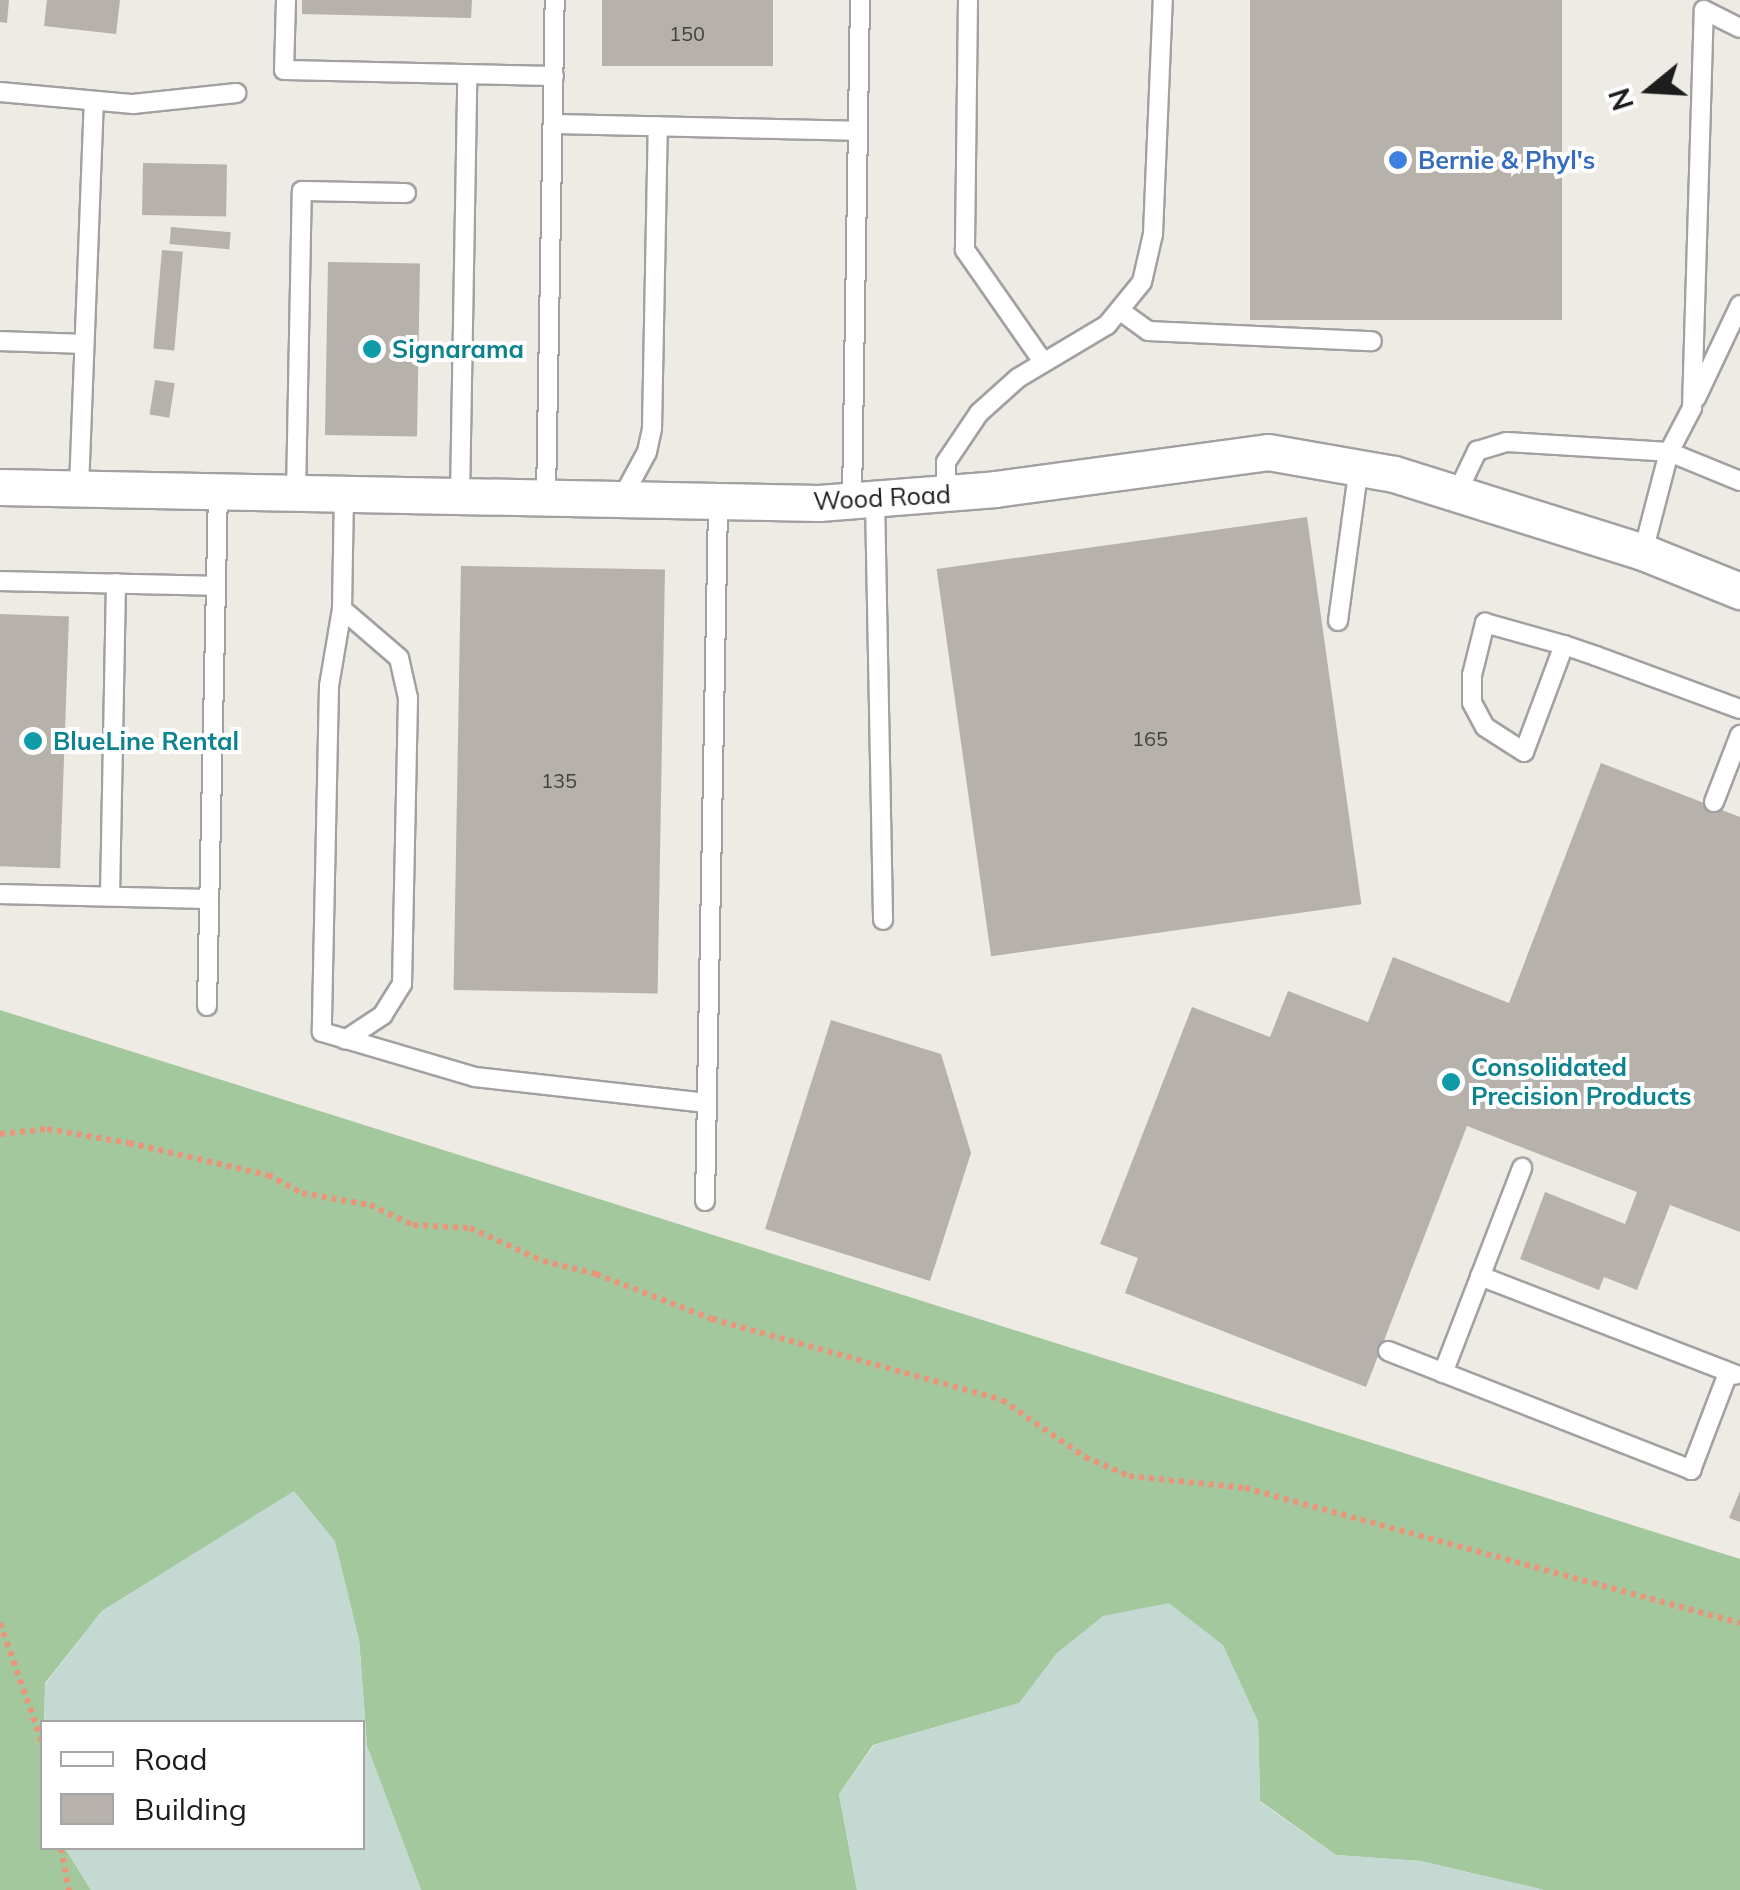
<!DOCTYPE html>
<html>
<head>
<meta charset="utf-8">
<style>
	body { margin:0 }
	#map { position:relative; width:1740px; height:1890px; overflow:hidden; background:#edebe4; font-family:Mulish,sans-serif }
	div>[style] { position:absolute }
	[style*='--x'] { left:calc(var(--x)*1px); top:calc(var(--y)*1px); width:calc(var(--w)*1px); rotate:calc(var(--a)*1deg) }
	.forest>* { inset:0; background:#a4c89e }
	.wetland>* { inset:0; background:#c3d9d2 }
	.building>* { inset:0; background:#b6b1aa; transform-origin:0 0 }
	.path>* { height:6px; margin-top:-3px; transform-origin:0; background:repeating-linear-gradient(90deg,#e99579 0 5px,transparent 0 10px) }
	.roads { filter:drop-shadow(2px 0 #a1a1a1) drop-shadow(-2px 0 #a1a1a1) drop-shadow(0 2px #a1a1a1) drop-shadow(0 -2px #a1a1a1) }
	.service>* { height:18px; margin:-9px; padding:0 9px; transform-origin:9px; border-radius:9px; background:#fff }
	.minor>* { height:35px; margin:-17.5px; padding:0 17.5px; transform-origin:17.5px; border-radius:17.5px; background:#fff }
	.dots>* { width:28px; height:28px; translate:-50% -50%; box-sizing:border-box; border:5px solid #fff; border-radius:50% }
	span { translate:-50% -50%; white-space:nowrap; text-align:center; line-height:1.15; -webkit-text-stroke:8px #fff; paint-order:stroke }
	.number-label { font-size:20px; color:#434240 }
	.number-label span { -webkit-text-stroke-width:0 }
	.shop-label { font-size:25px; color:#366cbe; font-weight:700 }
	.left { translate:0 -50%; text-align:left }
	.culture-label { font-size:25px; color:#0d838f; font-weight:700 }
	.street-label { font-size:25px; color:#1d1d1d }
	.legend { position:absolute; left:40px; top:1720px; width:325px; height:130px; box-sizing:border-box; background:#fff; border:2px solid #a5a5a5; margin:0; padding:12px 18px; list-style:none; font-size:30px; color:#1d1d1d }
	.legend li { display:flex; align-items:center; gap:20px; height:50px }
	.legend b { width:50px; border:2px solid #a5a5a5 }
	.north { position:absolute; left:1600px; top:40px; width:100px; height:100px; -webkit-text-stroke:8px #fff; paint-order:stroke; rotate:252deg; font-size:28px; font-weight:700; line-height:40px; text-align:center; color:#1d1d1d }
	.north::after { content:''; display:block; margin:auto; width:35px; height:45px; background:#1d1d1d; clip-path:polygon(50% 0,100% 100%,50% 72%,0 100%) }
</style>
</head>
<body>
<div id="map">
	<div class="forest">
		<i style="clip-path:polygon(0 1010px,1740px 1559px,1740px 1890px,1544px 1890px,1420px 1861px,1336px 1855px,1260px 1801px,1258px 1721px,1057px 1653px,1020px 1703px,873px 1745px,839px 1794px,857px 1890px,421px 1890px,367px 1746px,359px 1639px,294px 1492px,102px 1611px,45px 1683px,42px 1848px,65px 1848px,91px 1890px,0 1890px)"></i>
	</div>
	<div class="wetland">
		<i style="clip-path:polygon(294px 1491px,335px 1541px,359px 1639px,367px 1746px,421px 1890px,91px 1890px,65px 1848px,362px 1848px,362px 1722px,45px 1722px,45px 1684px,102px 1611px)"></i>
		<i style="clip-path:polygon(1169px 1603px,1223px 1645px,1258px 1721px,1260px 1802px,1336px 1855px,1420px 1861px,1544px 1890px,857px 1890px,839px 1794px,874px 1745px,1019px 1703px,1057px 1653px,1103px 1616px)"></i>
	</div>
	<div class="building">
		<i style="clip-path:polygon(0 0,9px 0,7px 23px,0 22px)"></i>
		<i style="clip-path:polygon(47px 0,120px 0,116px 34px,44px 26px)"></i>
		<i style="clip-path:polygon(302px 0,472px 0,471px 18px,302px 14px)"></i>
		<i style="left:602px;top:0;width:171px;height:66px"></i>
		<i style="left:1250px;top:0;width:312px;height:320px"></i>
		<i style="left:143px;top:163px;width:84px;height:52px;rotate:1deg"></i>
		<i style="left:171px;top:227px;width:60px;height:17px;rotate:5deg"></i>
		<i style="left:162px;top:250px;width:21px;height:99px;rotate:5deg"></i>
		<i style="left:328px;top:262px;width:92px;height:173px;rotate:1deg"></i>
		<i style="left:155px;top:380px;width:20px;height:35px;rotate:9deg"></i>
		<i style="left:1307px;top:517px;width:391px;height:374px;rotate:82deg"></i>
		<i style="left:461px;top:566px;width:204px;height:424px;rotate:1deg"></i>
		<i style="left:0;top:614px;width:69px;height:252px;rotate:2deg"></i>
		<i style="clip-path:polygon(1601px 763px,1740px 817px,1740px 1232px,1670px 1205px,1637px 1290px,1604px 1277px,1599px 1290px,1520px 1259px,1545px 1192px,1625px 1224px,1637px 1192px,1467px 1126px,1366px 1387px,1125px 1293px,1138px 1258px,1100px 1244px,1192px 1007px,1270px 1037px,1288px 991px,1368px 1022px,1393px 957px,1509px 1003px)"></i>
		<i style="clip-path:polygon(831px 1020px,941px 1054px,971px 1153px,930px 1281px,765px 1229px)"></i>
		<i style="clip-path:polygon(1740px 1491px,1740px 1522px,1729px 1518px)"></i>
	</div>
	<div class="path">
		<i style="--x:0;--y:1134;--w:47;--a:-6.1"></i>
		<i style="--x:47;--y:1129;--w:83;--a:9.7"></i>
		<i style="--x:129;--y:1143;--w:143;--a:13"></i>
		<i style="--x:268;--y:1175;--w:38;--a:28"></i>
		<i style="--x:302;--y:1193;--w:69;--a:10"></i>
		<i style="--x:370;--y:1205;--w:47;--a:24.9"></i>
		<i style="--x:413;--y:1225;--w:57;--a:3"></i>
		<i style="--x:470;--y:1228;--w:80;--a:24.3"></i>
		<i style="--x:543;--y:1261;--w:55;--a:13.8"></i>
		<i style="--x:596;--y:1274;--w:124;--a:21.2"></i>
		<i style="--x:712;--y:1319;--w:301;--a:15.6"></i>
		<i style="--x:1002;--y:1400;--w:101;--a:34.5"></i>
		<i style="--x:1085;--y:1457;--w:48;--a:23.4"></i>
		<i style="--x:1129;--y:1476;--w:117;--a:5.9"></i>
		<i style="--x:1245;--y:1488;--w:513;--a:15.26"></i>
		<i style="--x:0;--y:1623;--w:126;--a:70.6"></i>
		<i style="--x:61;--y:1848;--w:43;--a:79.2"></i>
	</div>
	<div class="roads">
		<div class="service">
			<i style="--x:286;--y:0;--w:70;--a:91.6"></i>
			<i style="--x:284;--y:70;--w:270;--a:1.3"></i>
			<i style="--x:968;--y:0;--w:250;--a:90.7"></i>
			<i style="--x:965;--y:250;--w:136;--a:55.1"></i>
			<i style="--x:0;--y:92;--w:134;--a:5.2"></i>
			<i style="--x:133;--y:104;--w:104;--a:-6.1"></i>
			<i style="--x:553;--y:124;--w:304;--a:1.3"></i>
			<i style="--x:1122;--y:312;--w:32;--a:36"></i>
			<i style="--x:1148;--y:331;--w:224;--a:2.6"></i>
			<i style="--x:0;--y:341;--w:84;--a:2"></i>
			<i style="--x:1696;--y:398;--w:103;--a:-64.7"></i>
			<i style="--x:79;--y:488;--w:386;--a:-87.8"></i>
			<i style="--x:296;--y:493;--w:302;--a:-88.9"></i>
			<i style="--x:302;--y:191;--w:104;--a:1.1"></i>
			<i style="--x:1457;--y:493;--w:47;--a:-64.5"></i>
			<i style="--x:1477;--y:451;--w:31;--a:-17"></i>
			<i style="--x:1507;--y:442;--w:162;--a:3.5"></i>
			<i style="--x:1669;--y:452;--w:77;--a:22.2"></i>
			<i style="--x:344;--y:494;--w:115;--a:91"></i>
			<i style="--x:342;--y:609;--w:78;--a:99.6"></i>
			<i style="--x:329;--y:686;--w:346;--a:91.2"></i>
			<i style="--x:322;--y:1032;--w:159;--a:16.4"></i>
			<i style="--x:475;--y:1077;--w:233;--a:6.4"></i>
			<i style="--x:946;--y:495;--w:33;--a:-90"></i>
			<i style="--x:946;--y:462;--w:59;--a:-56"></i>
			<i style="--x:979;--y:413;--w:52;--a:-41.9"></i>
			<i style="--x:1018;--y:378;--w:104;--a:-30.8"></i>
			<i style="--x:1107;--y:325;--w:55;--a:-50.9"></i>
			<i style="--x:1142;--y:282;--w:49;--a:-77.1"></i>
			<i style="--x:1153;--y:234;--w:234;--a:-87.6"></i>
			<i style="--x:460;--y:496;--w:422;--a:-89"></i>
			<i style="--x:546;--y:498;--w:498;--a:-89"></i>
			<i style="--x:621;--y:500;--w:55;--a:-61.6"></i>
			<i style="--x:647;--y:452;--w:25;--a:-78"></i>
			<i style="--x:652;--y:428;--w:302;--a:-88.9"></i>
			<i style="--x:875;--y:500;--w:420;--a:88.9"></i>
			<i style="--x:852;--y:501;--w:501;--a:-89.09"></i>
			<i style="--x:1643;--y:552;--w:103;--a:-75.4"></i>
			<i style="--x:1669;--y:452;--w:50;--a:-62.4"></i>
			<i style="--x:1692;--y:408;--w:398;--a:-88.3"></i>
			<i style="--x:1704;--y:10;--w:40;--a:26.6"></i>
			<i style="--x:0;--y:581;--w:215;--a:1.3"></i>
			<i style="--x:342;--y:609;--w:75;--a:40.7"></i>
			<i style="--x:399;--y:658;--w:41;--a:77.3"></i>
			<i style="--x:408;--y:698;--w:286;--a:91.2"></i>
			<i style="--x:402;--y:984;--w:36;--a:122"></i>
			<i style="--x:383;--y:1015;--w:45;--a:146.7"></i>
			<i style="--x:1338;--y:621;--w:156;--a:-82.3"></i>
			<i style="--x:1564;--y:645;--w:114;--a:110.5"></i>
			<i style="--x:1524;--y:752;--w:46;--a:-147.3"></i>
			<i style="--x:1485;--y:727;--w:27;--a:-118"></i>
			<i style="--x:1472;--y:703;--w:28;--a:-90"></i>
			<i style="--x:1472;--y:675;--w:54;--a:-76"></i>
			<i style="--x:1485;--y:623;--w:82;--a:15.6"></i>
			<i style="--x:1564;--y:645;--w:34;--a:19"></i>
			<i style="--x:1596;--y:656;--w:153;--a:20.2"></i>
			<i style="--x:1714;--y:802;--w:72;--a:-68.8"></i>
			<i style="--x:0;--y:894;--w:209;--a:1.4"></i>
			<i style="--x:110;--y:896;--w:313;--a:-88.9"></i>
			<i style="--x:207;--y:1006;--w:515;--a:-88.78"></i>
			<i style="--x:705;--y:1201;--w:699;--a:-88.93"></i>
			<i style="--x:1480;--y:1276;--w:274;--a:21.1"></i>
			<i style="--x:1388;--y:1351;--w:326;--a:21.4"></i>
			<i style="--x:1691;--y:1470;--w:104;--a:-69.1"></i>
			<i style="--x:1443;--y:1373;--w:220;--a:-68.9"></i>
		</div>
		<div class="minor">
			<i style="--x:0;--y:487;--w:819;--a:1.12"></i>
			<i style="--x:819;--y:503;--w:177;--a:-4.5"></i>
			<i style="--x:995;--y:489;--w:275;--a:-7.7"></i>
			<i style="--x:1268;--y:452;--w:128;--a:9.9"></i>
			<i style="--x:1394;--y:474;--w:261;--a:17.4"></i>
			<i style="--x:1643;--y:552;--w:105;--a:21.9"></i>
		</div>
	</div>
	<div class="dots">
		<i style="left:1398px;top:160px;background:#3f7fe0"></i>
		<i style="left:372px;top:349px;background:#0f9aa8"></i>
		<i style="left:33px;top:741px;background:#0f9aa8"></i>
		<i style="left:1451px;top:1082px;background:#0f9aa8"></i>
	</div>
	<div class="number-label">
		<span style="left:687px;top:33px">150</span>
		<span style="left:1150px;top:738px">165</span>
		<span style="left:559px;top:780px">135</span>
	</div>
	<div class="shop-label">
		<span class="left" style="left:1418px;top:160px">Bernie &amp; Phyl's</span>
	</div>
	<div class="culture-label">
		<span class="left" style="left:392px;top:349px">Signarama</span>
		<span class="left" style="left:53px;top:741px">BlueLine Rental</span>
		<span class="left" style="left:1471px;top:1082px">Consolidated<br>Precision Products</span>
	</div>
	<div class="street-label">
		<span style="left:882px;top:498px;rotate:-3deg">Wood Road</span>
	</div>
	<ul class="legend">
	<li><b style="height:12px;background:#fff"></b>Road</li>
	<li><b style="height:28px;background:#b6b1aa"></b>Building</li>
	</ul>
	<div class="north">N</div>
</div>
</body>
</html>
